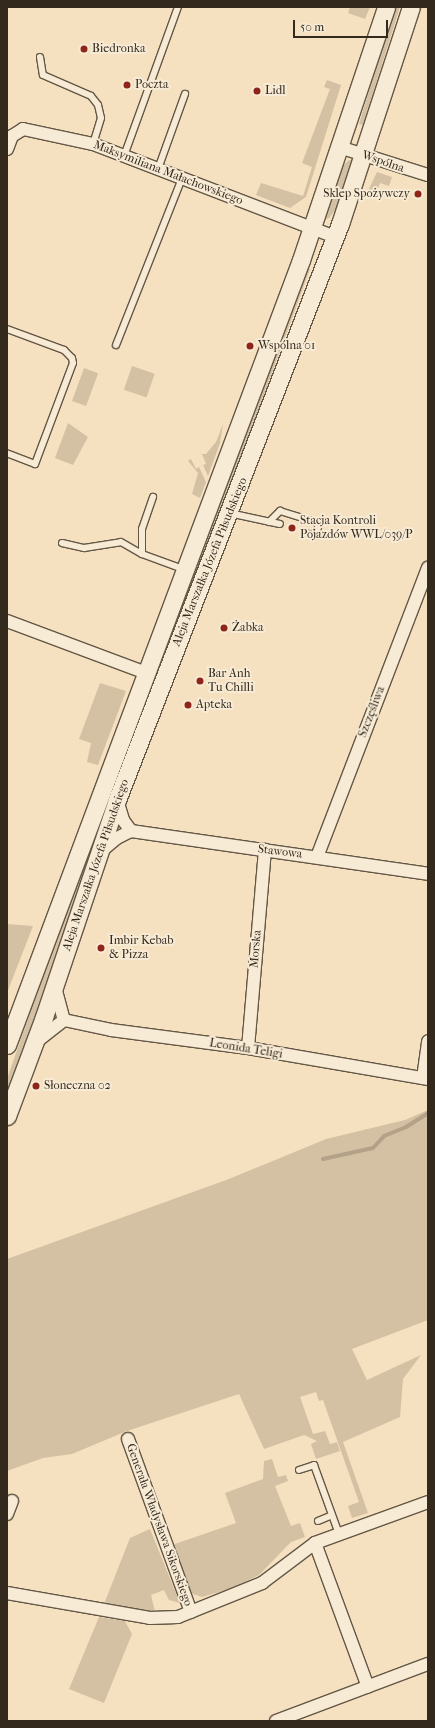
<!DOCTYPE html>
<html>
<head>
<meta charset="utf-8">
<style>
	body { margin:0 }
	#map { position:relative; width:435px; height:1728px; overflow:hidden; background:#f5e0bf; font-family:"IM FELL French Canon",serif }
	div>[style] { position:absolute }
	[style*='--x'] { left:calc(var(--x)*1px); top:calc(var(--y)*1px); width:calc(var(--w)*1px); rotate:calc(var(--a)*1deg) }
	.green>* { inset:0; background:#d4c1a3; transform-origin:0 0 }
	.stream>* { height:4px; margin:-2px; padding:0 2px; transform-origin:2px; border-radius:2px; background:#b3a288 }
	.roads { filter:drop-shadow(1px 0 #645746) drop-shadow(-1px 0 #645746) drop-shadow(0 1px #645746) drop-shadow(0 -1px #645746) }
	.lane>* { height:6px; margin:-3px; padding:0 3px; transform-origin:3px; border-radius:3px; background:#f8ebd5 }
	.street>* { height:12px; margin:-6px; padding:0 6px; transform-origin:6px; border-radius:6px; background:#f8ebd5 }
	.secondary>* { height:17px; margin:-8.5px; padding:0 8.5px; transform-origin:8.5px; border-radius:8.5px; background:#f8ebd5 }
	.dots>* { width:11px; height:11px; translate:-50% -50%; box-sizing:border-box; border:2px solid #f8ebd5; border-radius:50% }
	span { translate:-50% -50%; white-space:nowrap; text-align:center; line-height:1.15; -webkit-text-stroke:4px #f8ebd5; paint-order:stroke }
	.poi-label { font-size:12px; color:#33291d }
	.left { translate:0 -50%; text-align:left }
	.right { translate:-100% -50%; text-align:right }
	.street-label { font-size:12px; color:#33291d }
	.frame { position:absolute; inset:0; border:8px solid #33291d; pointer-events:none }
	.scale { position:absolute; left:293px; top:20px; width:95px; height:18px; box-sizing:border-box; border:2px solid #33291d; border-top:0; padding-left:5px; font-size:12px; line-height:14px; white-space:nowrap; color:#33291d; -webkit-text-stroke:3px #f8ebd5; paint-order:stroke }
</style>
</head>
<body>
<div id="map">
	<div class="green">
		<i style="clip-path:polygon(350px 7px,370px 7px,365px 19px,348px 13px)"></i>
		<i style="clip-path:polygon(394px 7px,400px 7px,363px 125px,359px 124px)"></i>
		<i style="clip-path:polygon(327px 80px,341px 85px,306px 197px,290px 208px,256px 195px,261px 183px,303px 196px,312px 167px,302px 163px,330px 89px,324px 87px)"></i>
		<i style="clip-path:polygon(349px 160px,353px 160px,338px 207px,329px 218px,324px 220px,340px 168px)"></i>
		<i style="clip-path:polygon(377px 172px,392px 177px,389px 186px,380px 183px,374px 199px,367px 193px)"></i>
		<i style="clip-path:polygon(307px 268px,310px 269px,261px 403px,233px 488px,161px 661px,99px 828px,7px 1097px,7px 1079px,97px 820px)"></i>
		<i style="left:132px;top:366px;width:24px;height:25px;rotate:19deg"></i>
		<i style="left:84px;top:368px;width:15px;height:35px;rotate:20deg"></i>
		<i style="clip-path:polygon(68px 423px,88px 437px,73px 465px,55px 458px)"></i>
		<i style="clip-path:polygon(223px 424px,220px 443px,208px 476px,203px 465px,206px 464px,202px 454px,206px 454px,216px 442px)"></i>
		<i style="clip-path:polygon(191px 459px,196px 469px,199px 467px,206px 482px,200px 498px,192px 494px,198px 473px,188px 461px)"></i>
		<i style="clip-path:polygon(100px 683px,126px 691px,98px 765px,87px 762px,91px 743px,79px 739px)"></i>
		<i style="clip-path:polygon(7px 924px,33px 926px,7px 993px)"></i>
		<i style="clip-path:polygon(428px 1110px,428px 1320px,352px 1349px,367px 1380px,421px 1355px,403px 1379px,400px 1417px,343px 1442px,368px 1513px,352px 1518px,348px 1506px,359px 1502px,323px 1400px,319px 1401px,316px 1392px,300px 1397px,313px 1434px,325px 1431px,330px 1444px,337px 1442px,340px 1451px,316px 1459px,311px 1444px,317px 1441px,304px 1435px,264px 1449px,239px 1394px,127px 1431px,72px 1454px,43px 1458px,7px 1471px,7px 1259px,229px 1179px,326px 1139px,405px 1120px)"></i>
		<i style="clip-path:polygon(272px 1459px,278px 1477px,286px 1475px,288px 1481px,275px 1486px,291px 1526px,300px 1523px,305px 1537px,291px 1542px,259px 1575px,233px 1588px,202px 1597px,193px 1594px,187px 1590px,172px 1545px,236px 1523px,225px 1493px,263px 1479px,264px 1461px)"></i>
		<i style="clip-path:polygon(150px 1529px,180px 1603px,169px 1600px,164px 1590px,151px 1595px,155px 1612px,104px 1604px,130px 1538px)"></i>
		<i style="clip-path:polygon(99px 1617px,125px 1621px,132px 1634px,104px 1703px,69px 1689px)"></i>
	</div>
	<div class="stream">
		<i style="--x:323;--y:1159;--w:51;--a:-12.4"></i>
		<i style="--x:373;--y:1148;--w:16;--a:-47"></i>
		<i style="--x:384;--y:1136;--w:24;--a:-22"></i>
		<i style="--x:406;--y:1127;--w:26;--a:-32"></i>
	</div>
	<div class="roads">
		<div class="lane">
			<i style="--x:40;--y:57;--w:18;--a:81"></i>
			<i style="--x:43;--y:75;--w:52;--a:23.6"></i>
			<i style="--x:91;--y:96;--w:11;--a:52"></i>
			<i style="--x:98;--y:105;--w:13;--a:77"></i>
			<i style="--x:101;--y:118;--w:27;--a:107"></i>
			<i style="--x:124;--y:156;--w:158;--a:-70.1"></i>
			<i style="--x:158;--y:169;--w:80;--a:-70.2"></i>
			<i style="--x:7;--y:329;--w:61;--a:20.2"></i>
			<i style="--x:64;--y:350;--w:11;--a:45"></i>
			<i style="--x:72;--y:358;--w:5;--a:79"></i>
			<i style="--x:73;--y:363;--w:108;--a:110.6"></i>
			<i style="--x:35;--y:464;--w:30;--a:-159"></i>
			<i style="--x:116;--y:345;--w:180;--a:-68.4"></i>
			<i style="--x:229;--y:513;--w:52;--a:12.2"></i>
			<i style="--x:269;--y:522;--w:16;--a:-45"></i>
			<i style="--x:280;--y:511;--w:41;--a:17.1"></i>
			<i style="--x:319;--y:523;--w:13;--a:103"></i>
			<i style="--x:316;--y:536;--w:11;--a:-165"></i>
			<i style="--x:62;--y:543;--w:23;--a:13"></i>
			<i style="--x:84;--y:548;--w:37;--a:-9"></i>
			<i style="--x:121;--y:542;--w:24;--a:30"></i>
			<i style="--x:142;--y:554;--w:44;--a:20.1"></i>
			<i style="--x:142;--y:554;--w:25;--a:-90"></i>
			<i style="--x:142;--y:529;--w:34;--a:-71"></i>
			<i style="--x:299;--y:1470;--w:16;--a:-18"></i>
			<i style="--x:314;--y:1465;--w:73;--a:70.1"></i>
			<i style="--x:318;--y:1521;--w:15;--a:-23"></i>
		</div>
		<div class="street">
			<i style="--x:339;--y:147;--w:93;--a:17.5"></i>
			<i style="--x:7;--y:149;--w:14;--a:-69"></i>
			<i style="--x:12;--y:136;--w:13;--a:-32"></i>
			<i style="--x:23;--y:129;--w:72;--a:12.1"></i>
			<i style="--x:93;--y:144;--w:259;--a:21"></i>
			<i style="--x:7;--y:621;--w:148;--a:20.5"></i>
			<i style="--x:117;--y:800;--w:21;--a:73"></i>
			<i style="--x:123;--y:820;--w:14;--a:54"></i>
			<i style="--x:99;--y:853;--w:23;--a:-40"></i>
			<i style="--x:117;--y:838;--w:16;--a:-27"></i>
			<i style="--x:131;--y:831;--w:300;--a:8.2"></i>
			<i style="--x:317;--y:857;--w:310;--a:-69"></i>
			<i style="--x:55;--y:987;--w:34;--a:75"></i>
			<i style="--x:36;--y:1042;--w:36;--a:-38"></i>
			<i style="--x:64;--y:1020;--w:48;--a:12"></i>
			<i style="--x:111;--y:1030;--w:138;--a:7.5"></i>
			<i style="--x:248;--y:1048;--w:183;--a:9.8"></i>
			<i style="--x:248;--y:1048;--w:199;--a:-85.1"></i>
			<i style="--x:423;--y:1078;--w:37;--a:-82"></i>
			<i style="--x:128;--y:1439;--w:184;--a:70"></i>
			<i style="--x:7;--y:1514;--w:14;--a:-69"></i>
			<i style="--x:315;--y:1543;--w:153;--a:69.8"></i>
			<i style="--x:7;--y:1593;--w:145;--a:9.9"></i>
			<i style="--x:150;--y:1618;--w:28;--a:-2"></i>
			<i style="--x:178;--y:1617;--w:91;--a:-22"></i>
			<i style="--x:262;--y:1583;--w:66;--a:-37"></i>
			<i style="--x:315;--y:1543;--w:120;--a:-19.9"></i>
			<i style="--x:276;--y:1721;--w:162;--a:-20.6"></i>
		</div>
		<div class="secondary">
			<i style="--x:7;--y:1045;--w:838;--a:-69.47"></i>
			<i style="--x:301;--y:260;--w:267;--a:-71.4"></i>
			<i style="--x:7;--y:1116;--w:106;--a:-69.5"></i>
			<i style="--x:44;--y:1017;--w:229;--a:-71.4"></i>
			<i style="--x:117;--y:800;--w:618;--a:-68.84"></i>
			<i style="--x:340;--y:224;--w:228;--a:-71.9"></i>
		</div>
	</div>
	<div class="dots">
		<i style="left:84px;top:49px;background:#8f2418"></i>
		<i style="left:127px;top:85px;background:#8f2418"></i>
		<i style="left:257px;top:91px;background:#8f2418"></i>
		<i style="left:418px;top:194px;background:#8f2418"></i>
		<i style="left:250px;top:346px;background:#8f2418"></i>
		<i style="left:292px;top:528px;background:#8f2418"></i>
		<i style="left:224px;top:628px;background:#8f2418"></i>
		<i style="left:200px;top:681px;background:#8f2418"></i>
		<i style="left:188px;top:705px;background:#8f2418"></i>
		<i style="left:101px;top:948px;background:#8f2418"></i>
		<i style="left:36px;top:1086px;background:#8f2418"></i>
	</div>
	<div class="poi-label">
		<span class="left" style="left:92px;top:49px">Biedronka</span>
		<span class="left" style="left:135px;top:85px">Poczta</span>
		<span class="left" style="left:265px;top:91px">Lidl</span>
		<span class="right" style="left:410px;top:194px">Sklep Spożywczy</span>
		<span class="left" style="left:258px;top:346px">Wspólna 01</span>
		<span class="left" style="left:300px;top:528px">Stacja Kontroli<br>Pojazdów WWL/039/P</span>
		<span class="left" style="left:232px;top:628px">Żabka</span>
		<span class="left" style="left:208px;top:681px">Bar Anh<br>Tu Chilli</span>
		<span class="left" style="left:196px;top:705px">Apteka</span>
		<span class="left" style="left:109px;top:948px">Imbir Kebab<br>&amp; Pizza</span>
		<span class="left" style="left:44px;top:1086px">Słoneczna 02</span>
	</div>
	<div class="street-label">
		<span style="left:383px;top:162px;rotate:19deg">Wspólna</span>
		<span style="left:168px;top:173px;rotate:21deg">Maksymiliana Małachowskiego</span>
		<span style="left:210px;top:562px;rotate:-68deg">Aleja Marszałka Józefa Piłsudskiego</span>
		<span style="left:372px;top:712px;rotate:-69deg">Szczęśliwa</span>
		<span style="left:280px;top:852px;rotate:7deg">Stawowa</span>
		<span style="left:96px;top:865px;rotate:-71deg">Aleja Marszałka Józefa Piłsudskiego</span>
		<span style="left:256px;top:949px;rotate:-85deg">Morska</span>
		<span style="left:246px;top:1049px;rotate:9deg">Leonida Teligi</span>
		<span style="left:159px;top:1525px;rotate:70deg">Generała Władysława Sikorskiego</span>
	</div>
	<div class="frame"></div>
	<div class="scale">50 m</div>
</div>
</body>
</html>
